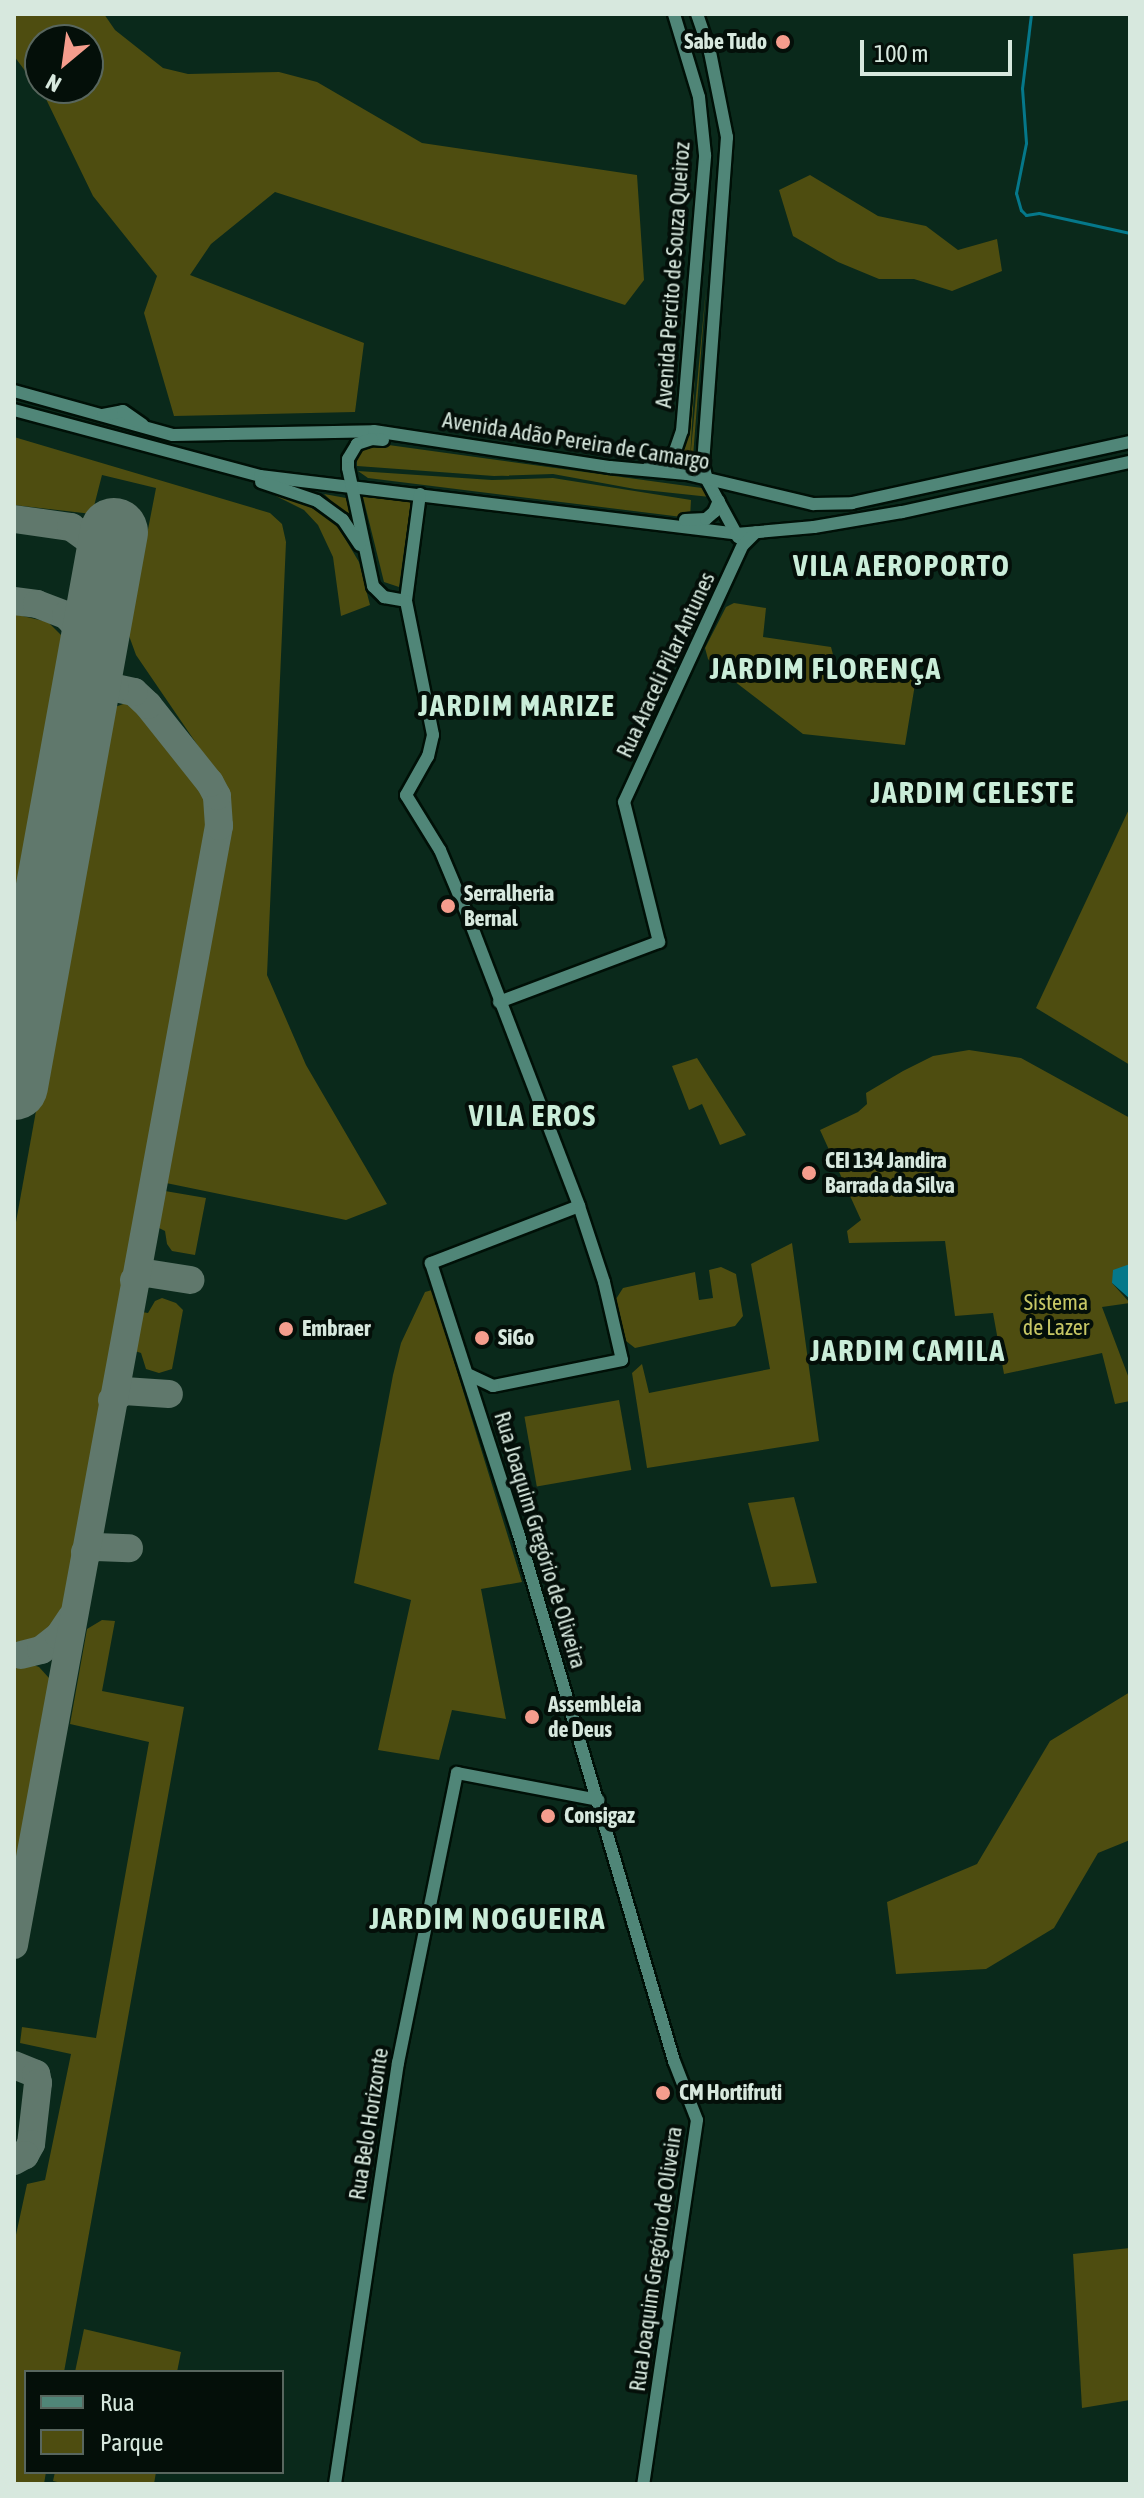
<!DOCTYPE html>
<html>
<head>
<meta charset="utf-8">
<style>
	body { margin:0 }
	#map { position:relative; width:1144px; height:2498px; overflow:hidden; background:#0a291b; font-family:"Asap Condensed",sans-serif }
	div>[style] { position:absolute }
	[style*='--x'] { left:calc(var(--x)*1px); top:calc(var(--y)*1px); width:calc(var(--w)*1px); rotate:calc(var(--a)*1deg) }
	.green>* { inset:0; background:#4e4d10; transform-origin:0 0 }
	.water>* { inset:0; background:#05788a }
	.stream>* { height:3px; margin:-1.5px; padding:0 1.5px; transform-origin:1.5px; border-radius:1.5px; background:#05788a }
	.taxiway>* { height:28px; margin:-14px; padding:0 14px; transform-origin:14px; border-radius:14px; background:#60786c }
	.runway>* { height:68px; margin:-34px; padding:0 34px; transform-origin:34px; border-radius:34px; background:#60786c }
	.roads { filter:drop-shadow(2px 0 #001007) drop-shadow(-2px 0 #001007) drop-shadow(0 2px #001007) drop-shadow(0 -2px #001007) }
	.secondary>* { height:12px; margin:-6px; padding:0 6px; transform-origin:6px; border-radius:6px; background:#508678 }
	.dots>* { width:22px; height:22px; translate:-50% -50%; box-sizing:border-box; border:4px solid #040f09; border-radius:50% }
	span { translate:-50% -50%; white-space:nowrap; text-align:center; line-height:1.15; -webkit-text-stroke:8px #040f09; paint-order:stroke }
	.poi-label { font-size:22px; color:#d7e8de; font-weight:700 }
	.right { translate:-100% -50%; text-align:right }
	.left { translate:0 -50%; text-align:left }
	.street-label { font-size:22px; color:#d7e8de }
	.park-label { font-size:22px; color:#c7c765 }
	.district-label { font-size:30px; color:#caedd9; font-weight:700; letter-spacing:2px }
	.frame { position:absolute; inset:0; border:16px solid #d7e8de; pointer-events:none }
	.legend { position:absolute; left:24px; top:2370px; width:260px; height:104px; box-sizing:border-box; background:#040f09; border:2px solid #58665e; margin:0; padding:10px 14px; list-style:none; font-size:24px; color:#d7e8de }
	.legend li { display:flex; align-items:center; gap:16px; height:40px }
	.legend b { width:40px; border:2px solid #58665e }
	.north { position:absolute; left:24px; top:24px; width:80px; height:80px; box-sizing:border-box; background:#040f09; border:2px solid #58665e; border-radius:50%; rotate:209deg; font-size:22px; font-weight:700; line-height:32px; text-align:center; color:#d7e8de }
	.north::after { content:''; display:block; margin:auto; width:28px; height:36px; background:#f59d8d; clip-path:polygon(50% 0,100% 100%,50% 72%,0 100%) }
	.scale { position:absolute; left:860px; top:40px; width:152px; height:36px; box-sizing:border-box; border:4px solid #d7e8de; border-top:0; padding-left:10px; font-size:24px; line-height:28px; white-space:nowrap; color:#d7e8de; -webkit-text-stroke:6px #040f09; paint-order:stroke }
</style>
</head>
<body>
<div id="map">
	<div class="green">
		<i style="clip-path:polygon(evenodd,14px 14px,104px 14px,115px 30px,163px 68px,188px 74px,279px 72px,317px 82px,422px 143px,637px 175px,644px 280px,625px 305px,275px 192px,211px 244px,190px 275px,364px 343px,355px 412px,174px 416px,144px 313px,157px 276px,93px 196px,46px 99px,14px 56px,14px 14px,40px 40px,88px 40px,88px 88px,40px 88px,40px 40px)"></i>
		<i style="clip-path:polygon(810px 175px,878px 216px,926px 226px,958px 250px,997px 239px,1002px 271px,952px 291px,914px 279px,879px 279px,838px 262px,793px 236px,779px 190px)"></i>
		<i style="clip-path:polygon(700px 288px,690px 460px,706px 288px,692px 470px,670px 467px,685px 447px,688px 436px)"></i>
		<i style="clip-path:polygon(14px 437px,270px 513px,282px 524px,286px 542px,267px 975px,306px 1065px,387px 1204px,346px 1220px,166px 1183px,231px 824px,231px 803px,222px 781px,136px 655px,128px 633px,156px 488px,102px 475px,92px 514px,14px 505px)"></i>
		<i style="clip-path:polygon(374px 443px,702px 488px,710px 497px,635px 489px,553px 474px,494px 476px,357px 466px,357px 453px)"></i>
		<i style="clip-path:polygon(358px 471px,492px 480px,553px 478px,691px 500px,690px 518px,368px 478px)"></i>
		<i style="clip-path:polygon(272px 494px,313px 507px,337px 525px,359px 562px,370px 605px,341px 616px,333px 557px,318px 525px,304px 510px)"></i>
		<i style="clip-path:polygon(324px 494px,346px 498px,354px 521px,352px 521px)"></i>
		<i style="clip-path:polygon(363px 497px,411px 501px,399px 587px,384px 582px)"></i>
		<i style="clip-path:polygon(734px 603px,766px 608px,763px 637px,831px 647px,839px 677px,917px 672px,905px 745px,803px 734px,717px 668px,708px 659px,705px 648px,726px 607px)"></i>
		<i style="clip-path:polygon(14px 614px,48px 622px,62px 636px,71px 654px,71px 671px,14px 985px)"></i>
		<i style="clip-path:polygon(126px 703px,137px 704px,146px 711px,205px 796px,210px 808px,209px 822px,67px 1602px,56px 1626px,42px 1636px,14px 1643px,14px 1233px,107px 717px,115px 707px)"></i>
		<i style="clip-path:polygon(1130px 807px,1130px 1065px,1036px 1008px)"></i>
		<i style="clip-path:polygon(969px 1050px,1021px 1058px,1130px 1118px,1130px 1264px,1112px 1283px,1130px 1303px,1102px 1307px,1130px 1381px,1130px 1401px,1115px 1404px,1102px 1353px,1004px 1374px,993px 1313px,955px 1316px,945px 1241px,849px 1243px,847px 1231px,861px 1220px,820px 1130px,858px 1112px,867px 1104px,866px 1093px,903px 1071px,933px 1056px)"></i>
		<i style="clip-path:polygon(697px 1058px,746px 1135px,720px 1145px,702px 1104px,689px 1110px,672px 1066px)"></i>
		<i style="clip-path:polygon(165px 1191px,206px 1198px,195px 1255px,172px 1251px,167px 1244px,165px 1231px,159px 1228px)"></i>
		<i style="clip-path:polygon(792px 1243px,819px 1441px,647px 1468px,632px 1373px,642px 1364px,649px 1393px,770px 1369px,751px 1264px)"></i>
		<i style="clip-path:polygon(721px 1267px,736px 1274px,743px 1316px,735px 1326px,635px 1348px,626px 1341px,616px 1299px,623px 1288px,695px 1272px,699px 1300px,713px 1298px,709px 1270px)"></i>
		<i style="clip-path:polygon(432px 1290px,522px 1582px,481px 1589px,506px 1719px,452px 1710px,439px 1760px,378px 1750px,411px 1600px,354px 1583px,393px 1375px,401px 1343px,425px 1292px)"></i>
		<i style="clip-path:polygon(162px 1298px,176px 1303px,183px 1310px,172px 1369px,159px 1373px,146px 1369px,141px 1353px,135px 1351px,142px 1312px,148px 1313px,155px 1301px)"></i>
		<i style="left:619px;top:1400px;width:71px;height:96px;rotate:80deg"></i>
		<i style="clip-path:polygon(794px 1497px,817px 1583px,771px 1587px,748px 1503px)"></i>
		<i style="clip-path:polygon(102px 1620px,115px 1621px,102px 1691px,184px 1707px,64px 2372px,26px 2372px,26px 2472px,46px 2472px,44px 2484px,14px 2484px,14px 2244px,27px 2184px,45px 2180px,71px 2054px,20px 2043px,22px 2027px,96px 2038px,149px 1742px,70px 1724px,87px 1629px)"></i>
		<i style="clip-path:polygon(25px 1662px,39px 1667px,49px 1678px,52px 1690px,14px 1882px,14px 1663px)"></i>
		<i style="clip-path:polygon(1130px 1692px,1130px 1840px,1098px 1853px,1054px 1928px,986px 1969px,896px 1974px,887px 1902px,977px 1864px,1050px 1741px)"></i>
		<i style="clip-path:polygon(1130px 2248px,1130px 2400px,1082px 2408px,1073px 2254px)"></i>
		<i style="clip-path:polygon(84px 2329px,181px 2352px,177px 2372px,75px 2372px)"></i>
		<i style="clip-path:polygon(55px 2472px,156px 2472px,154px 2484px,66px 2484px,53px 2481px)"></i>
	</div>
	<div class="water">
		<i style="clip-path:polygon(1130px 1264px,1130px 1299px,1112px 1283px,1113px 1270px)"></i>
	</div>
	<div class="stream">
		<i style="--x:1031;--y:14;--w:75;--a:96.9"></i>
		<i style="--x:1022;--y:88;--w:55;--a:85.8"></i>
		<i style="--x:1026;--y:143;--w:51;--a:101.3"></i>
		<i style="--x:1016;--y:193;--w:18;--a:74"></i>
		<i style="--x:1021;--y:210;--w:7;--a:45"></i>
		<i style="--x:1026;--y:215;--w:13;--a:-9"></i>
		<i style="--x:1039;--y:213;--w:93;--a:12.4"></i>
	</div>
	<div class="taxiway">
		<i style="--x:14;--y:519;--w:58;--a:8"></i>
		<i style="--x:71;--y:527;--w:34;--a:36"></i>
		<i style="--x:99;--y:547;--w:25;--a:72"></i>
		<i style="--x:14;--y:601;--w:23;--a:7"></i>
		<i style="--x:37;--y:604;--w:31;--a:21"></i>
		<i style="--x:66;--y:615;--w:19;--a:47"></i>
		<i style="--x:79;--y:629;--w:36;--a:72"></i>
		<i style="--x:14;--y:978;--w:13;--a:-32"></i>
		<i style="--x:25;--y:971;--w:22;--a:-54"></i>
		<i style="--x:14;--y:999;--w:9;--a:49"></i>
		<i style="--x:20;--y:1006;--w:21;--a:76"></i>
		<i style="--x:134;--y:1280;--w:14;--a:-30"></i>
		<i style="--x:146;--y:1273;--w:45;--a:9"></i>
		<i style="--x:112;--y:1400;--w:15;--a:-37"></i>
		<i style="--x:124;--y:1391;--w:45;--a:3.8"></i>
		<i style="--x:85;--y:1552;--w:12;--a:-24"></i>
		<i style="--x:96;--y:1547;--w:33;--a:2"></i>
		<i style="--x:21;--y:1655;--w:21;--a:-14"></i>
		<i style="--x:41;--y:1650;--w:23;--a:-38"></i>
		<i style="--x:59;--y:1636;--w:23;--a:-56"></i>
		<i style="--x:14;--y:1945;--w:1138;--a:-79.62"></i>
		<i style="--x:219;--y:826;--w:30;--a:-94"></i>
		<i style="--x:217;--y:796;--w:15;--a:-118"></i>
		<i style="--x:210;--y:783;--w:100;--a:-128.5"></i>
		<i style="--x:148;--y:705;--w:19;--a:-137"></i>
		<i style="--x:134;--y:692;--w:19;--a:-168"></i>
		<i style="--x:115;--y:688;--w:20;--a:160"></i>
		<i style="--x:96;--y:695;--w:23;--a:131"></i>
		<i style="--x:14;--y:2065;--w:24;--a:22"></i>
		<i style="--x:36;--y:2074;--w:9;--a:77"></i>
		<i style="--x:38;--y:2083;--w:61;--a:96.5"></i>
		<i style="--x:31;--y:2144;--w:13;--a:119"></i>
		<i style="--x:25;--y:2155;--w:13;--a:151"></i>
	</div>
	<div class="runway">
		<i style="--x:14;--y:1086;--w:563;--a:-79.77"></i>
	</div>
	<div class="roads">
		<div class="secondary">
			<i style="--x:697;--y:14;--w:40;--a:71.1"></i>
			<i style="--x:710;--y:52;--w:87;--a:78.7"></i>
			<i style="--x:727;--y:137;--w:328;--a:94.2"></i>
			<i style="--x:703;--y:464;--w:16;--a:76"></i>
			<i style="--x:707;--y:480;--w:65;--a:61.5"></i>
			<i style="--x:14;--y:391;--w:165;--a:15.5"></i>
			<i style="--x:173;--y:435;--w:201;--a:-1.1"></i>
			<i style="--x:374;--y:431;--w:239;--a:8.7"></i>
			<i style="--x:610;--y:467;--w:77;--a:5.2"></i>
			<i style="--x:687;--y:474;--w:130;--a:13.4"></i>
			<i style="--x:813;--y:504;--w:39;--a:-1"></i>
			<i style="--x:852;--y:503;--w:285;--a:-12.4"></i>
			<i style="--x:14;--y:410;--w:255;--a:15"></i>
			<i style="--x:260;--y:476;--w:480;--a:6.9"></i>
			<i style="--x:736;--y:534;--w:78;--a:-5.1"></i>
			<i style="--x:814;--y:527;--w:89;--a:-9.7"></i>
			<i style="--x:902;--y:512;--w:233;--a:-12.4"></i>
			<i style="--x:103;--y:415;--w:20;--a:-11"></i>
			<i style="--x:123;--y:411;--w:24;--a:35"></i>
			<i style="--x:383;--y:440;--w:11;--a:-175"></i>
			<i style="--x:372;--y:439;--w:16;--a:162"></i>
			<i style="--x:357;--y:444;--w:17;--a:121"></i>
			<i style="--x:348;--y:459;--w:9;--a:90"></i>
			<i style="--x:348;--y:468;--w:121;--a:78"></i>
			<i style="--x:373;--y:586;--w:16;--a:45"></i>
			<i style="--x:384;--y:597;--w:22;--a:10"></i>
			<i style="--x:648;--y:468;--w:20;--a:-24"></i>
			<i style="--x:666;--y:460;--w:13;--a:-45"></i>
			<i style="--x:675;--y:451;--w:21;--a:-71"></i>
			<i style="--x:682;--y:431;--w:277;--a:-85.2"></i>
			<i style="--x:705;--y:155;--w:58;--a:-95.9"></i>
			<i style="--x:699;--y:97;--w:87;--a:-106.8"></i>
			<i style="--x:261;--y:482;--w:59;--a:18.7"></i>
			<i style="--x:317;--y:501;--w:32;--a:36"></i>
			<i style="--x:343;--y:520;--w:30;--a:56"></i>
			<i style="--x:420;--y:494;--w:108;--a:97.5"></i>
			<i style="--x:406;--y:601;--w:137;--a:78.6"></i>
			<i style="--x:433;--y:735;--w:22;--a:103"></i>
			<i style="--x:428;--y:756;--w:45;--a:119.4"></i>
			<i style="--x:406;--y:795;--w:65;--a:58.3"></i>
			<i style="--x:440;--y:850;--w:75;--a:67.2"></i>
			<i style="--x:469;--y:919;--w:307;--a:69"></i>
			<i style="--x:579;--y:1206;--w:80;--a:71.8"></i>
			<i style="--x:604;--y:1282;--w:80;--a:77"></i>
			<i style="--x:622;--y:1360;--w:132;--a:168.6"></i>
			<i style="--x:493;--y:1386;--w:26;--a:-155"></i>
			<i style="--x:685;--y:520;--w:21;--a:-3"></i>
			<i style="--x:706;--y:519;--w:11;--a:-41"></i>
			<i style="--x:714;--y:512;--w:12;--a:-66"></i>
			<i style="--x:499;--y:1002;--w:171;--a:-20.6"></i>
			<i style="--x:659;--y:942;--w:144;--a:-104"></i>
			<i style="--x:624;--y:802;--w:283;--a:-65.2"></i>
			<i style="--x:743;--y:545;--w:18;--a:-45"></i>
			<i style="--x:579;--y:1206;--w:159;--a:158.9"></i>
			<i style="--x:431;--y:1263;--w:283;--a:72.1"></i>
			<i style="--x:518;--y:1532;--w:552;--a:73.57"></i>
			<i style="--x:674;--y:2061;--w:63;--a:68.7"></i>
			<i style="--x:697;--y:2120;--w:368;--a:98.4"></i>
			<i style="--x:335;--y:2484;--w:426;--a:-81.5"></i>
			<i style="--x:398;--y:2063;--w:296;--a:-78.5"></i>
			<i style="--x:457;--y:1773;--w:144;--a:10.8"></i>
		</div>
	</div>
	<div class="dots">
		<i style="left:783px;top:42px;background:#f59d8d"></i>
		<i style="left:448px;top:906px;background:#f59d8d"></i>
		<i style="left:809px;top:1173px;background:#f59d8d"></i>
		<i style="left:286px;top:1329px;background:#f59d8d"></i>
		<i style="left:482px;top:1338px;background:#f59d8d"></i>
		<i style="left:532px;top:1717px;background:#f59d8d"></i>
		<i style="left:548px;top:1816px;background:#f59d8d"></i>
		<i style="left:663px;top:2093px;background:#f59d8d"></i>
	</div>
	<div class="poi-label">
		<span class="right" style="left:767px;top:42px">Sabe Tudo</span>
		<span class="left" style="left:464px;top:906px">Serralheria<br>Bernal</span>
		<span class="left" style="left:825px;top:1173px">CEI 134 Jandira<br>Barrada da Silva</span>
		<span class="left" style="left:302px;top:1329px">Embraer</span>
		<span class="left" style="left:498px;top:1338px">SiGo</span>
		<span class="left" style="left:548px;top:1717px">Assembleia<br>de Deus</span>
		<span class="left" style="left:564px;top:1816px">Consigaz</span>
		<span class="left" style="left:679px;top:2093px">CM Hortifruti</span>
	</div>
	<div class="street-label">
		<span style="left:673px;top:275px;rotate:-86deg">Avenida Percito de Souza Queiroz</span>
		<span style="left:576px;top:441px;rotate:9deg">Avenida Adão Pereira de Camargo</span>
		<span style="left:666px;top:665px;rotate:-65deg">Rua Araceli Pilar Antunes</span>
		<span style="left:540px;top:1540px;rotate:73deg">Rua Joaquim Gregório de Oliveira</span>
		<span style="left:369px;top:2124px;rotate:-81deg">Rua Belo Horizonte</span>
		<span style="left:656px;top:2259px;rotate:-82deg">Rua Joaquim Gregório de Oliveira</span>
	</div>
	<div class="park-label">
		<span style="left:1056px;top:1315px">Sistema<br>de Lazer</span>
	</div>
	<div class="district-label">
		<span style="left:902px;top:565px">VILA AEROPORTO</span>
		<span style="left:826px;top:668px">JARDIM FLORENÇA</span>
		<span style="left:517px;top:705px">JARDIM MARIZE</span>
		<span style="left:973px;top:792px">JARDIM CELESTE</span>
		<span style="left:533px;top:1115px">VILA EROS</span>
		<span style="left:908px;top:1350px">JARDIM CAMILA</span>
		<span style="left:488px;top:1918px">JARDIM NOGUEIRA</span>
	</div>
	<div class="frame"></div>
	<ul class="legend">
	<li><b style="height:10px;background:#508678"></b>Rua</li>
	<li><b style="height:22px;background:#4e4d10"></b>Parque</li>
	</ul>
	<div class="north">N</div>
	<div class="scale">100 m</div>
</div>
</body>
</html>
